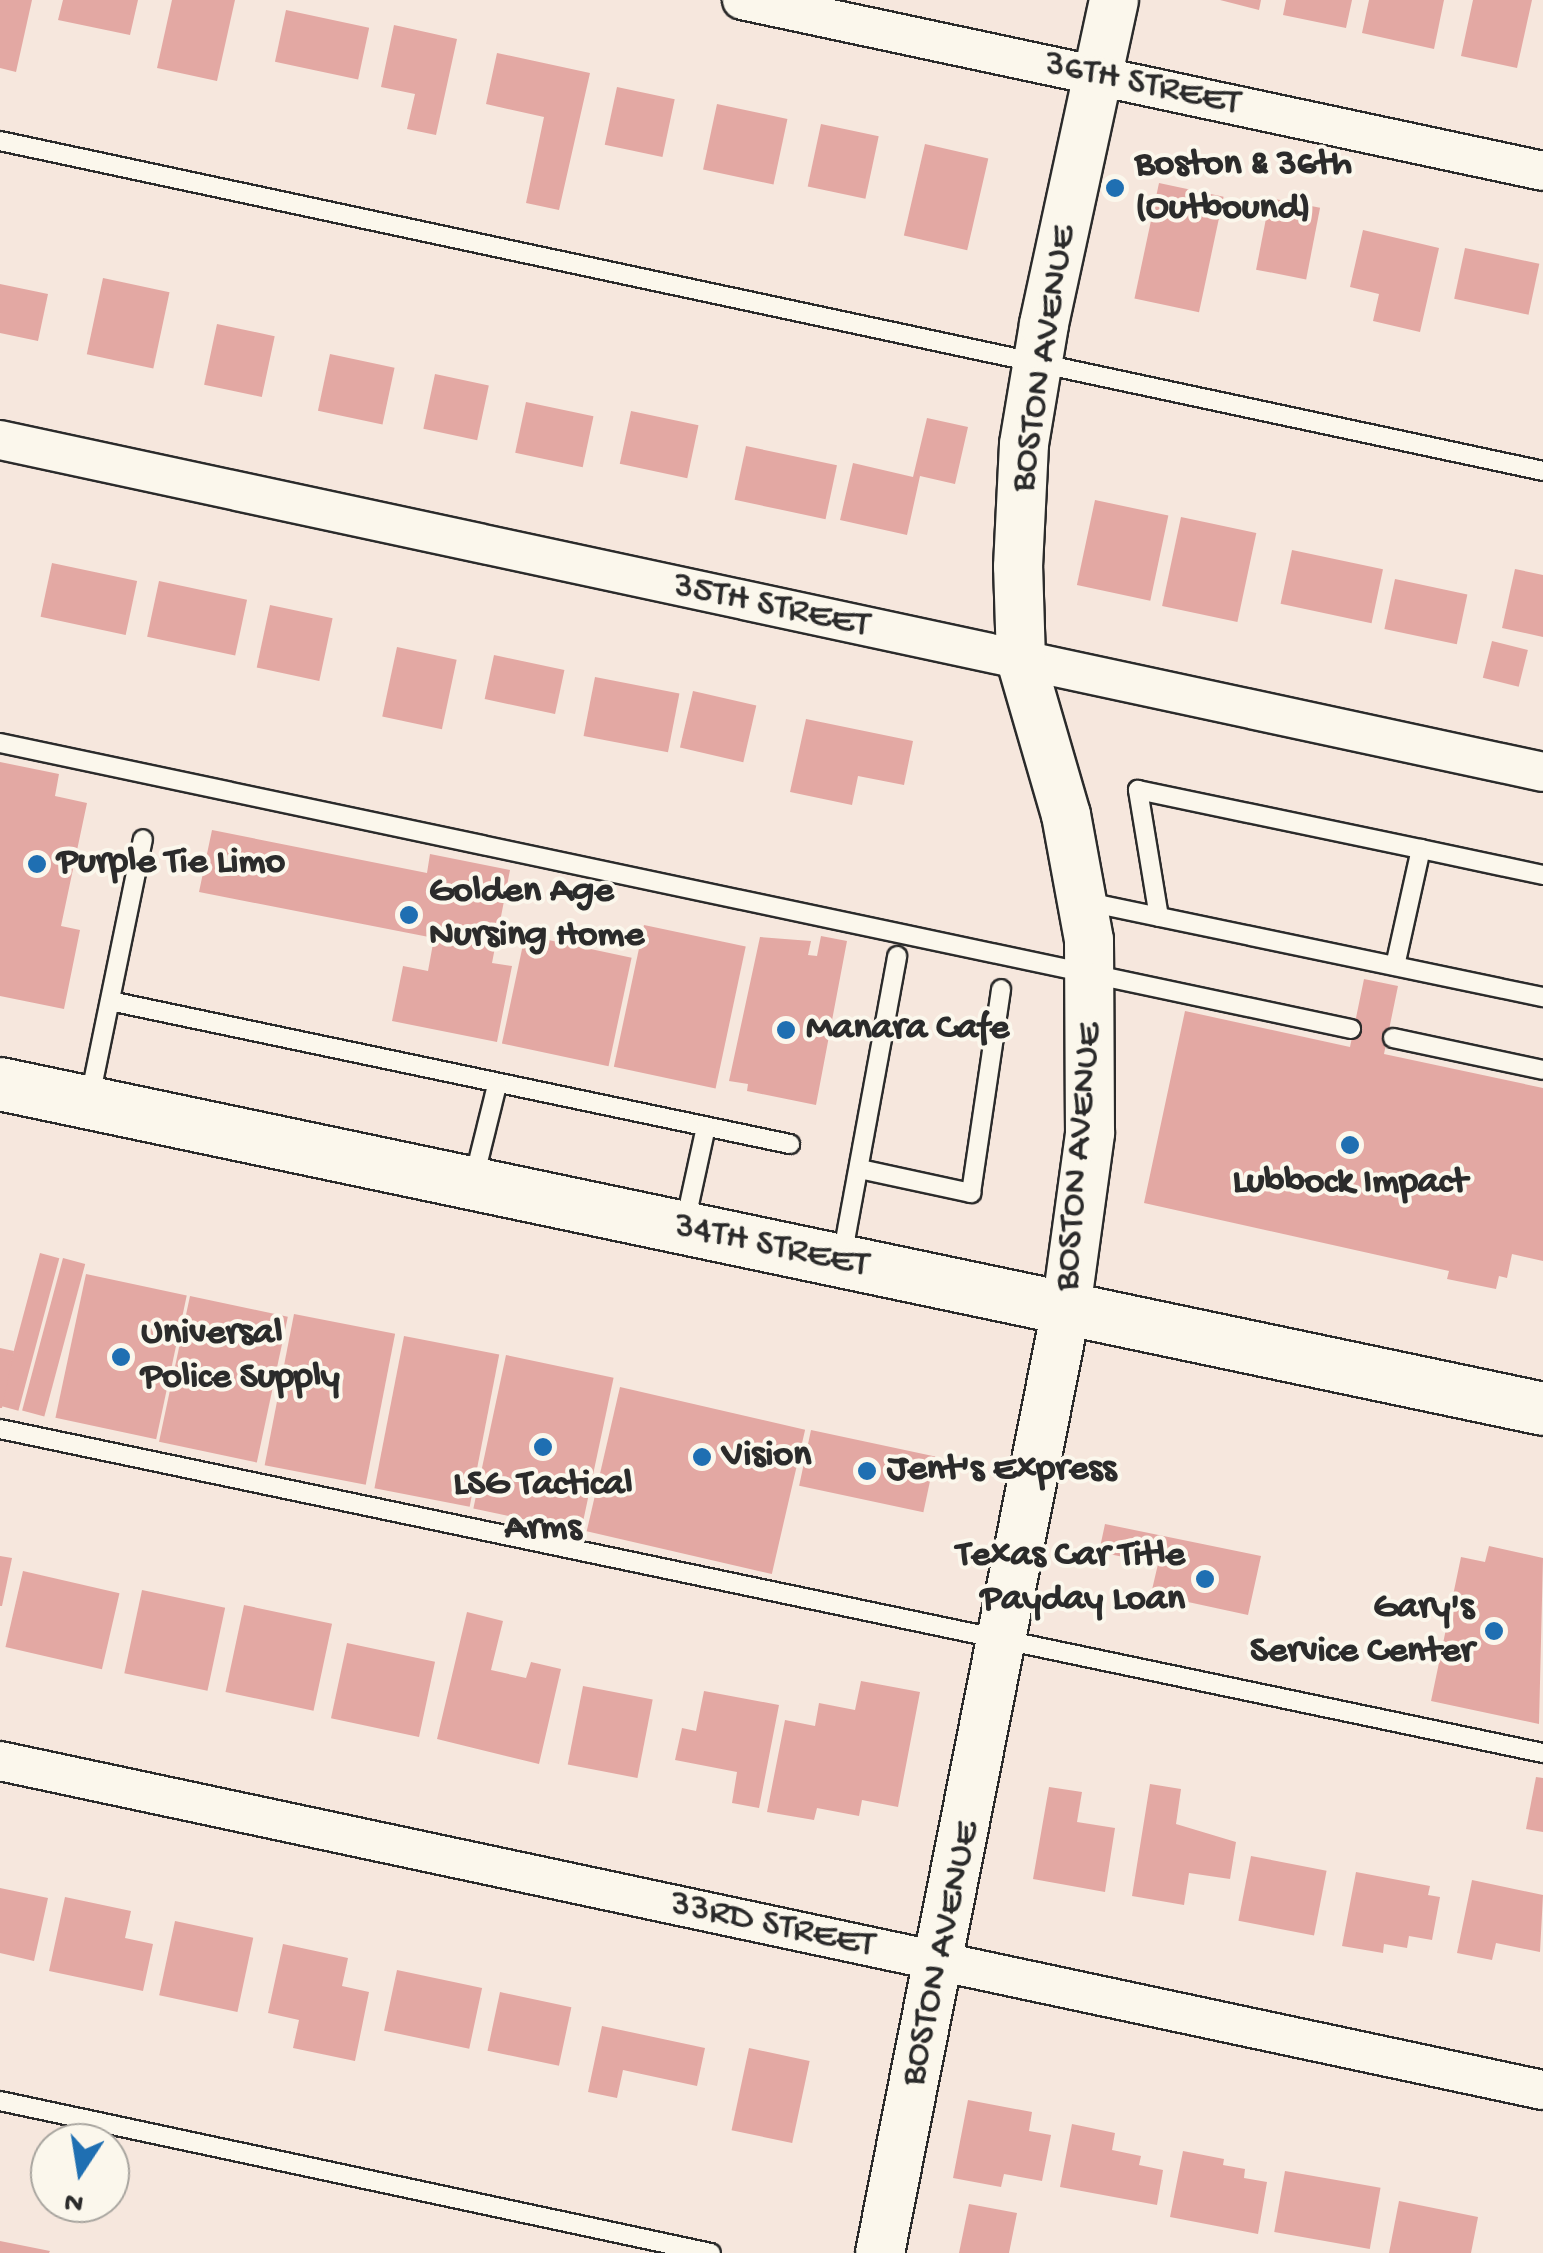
<!DOCTYPE html>
<html>
<head>
<meta charset="utf-8">
<style>
	body { margin:0 }
	#map { position:relative; width:1543px; height:2253px; overflow:hidden; background:#f6e7dd; font-family:"Gochi Hand",sans-serif }
	div>[style] { position:absolute }
	[style*='--x'] { left:calc(var(--x)*1px); top:calc(var(--y)*1px); width:calc(var(--w)*1px); rotate:calc(var(--a)*1deg) }
	.building>* { inset:0; background:#e3a8a3; transform-origin:0 0 }
	.roads { filter:drop-shadow(2px 0 #2b2b2b) drop-shadow(-2px 0 #2b2b2b) drop-shadow(0 2px #2b2b2b) drop-shadow(0 -2px #2b2b2b) }
	.service>* { height:18px; margin:-9px; padding:0 9px; transform-origin:9px; border-radius:9px; background:#fbf7ec }
	.minor>* { height:38px; margin:-19px; padding:0 19px; transform-origin:19px; border-radius:19px; background:#fbf7ec }
	.tertiary>* { height:48px; margin:-24px; padding:0 24px; transform-origin:24px; border-radius:24px; background:#fbf7ec }
	.secondary>* { height:52px; margin:-26px; padding:0 26px; transform-origin:26px; border-radius:26px; background:#fbf7ec }
	.dots>* { width:28px; height:28px; translate:-50% -50%; box-sizing:border-box; border:5px solid #fbf7ec; border-radius:50% }
	span { translate:-50% -50%; white-space:nowrap; text-align:center; line-height:1.15; -webkit-text-stroke:8px #fbf7ec; paint-order:stroke }
	.street-label { font-size:38px; color:#2b2b2b }
	.poi-label { font-size:38px; color:#2b2b2b; font-weight:700 }
	.left { translate:0 -50%; text-align:left }
	.right { translate:-100% -50%; text-align:right }
	.north { position:absolute; left:30px; top:2123px; width:100px; height:100px; box-sizing:border-box; background:#fbf7ec; border:2px solid #a8a59f; border-radius:50%; rotate:192deg; font-size:28px; font-weight:700; line-height:40px; text-align:center; color:#2b2b2b }
	.north::after { content:''; display:block; margin:auto; width:35px; height:45px; background:#1f6fb2; clip-path:polygon(50% 0,100% 100%,50% 72%,0 100%) }
</style>
</head>
<body>
<div id="map">
	<div class="building">
		<i style="clip-path:polygon(0 0,32px 0,16px 72px,0 68px)"></i>
		<i style="clip-path:polygon(63px 0,138px 0,130px 35px,58px 20px)"></i>
		<i style="clip-path:polygon(172px 0,235px 0,217px 81px,157px 68px)"></i>
		<i style="clip-path:polygon(1220px 0,1261px 0,1259px 10px)"></i>
		<i style="clip-path:polygon(1286px 0,1352px 0,1346px 28px,1283px 15px)"></i>
		<i style="clip-path:polygon(1369px 0,1444px 0,1434px 49px,1362px 33px)"></i>
		<i style="clip-path:polygon(1473px 0,1532px 0,1517px 68px,1461px 56px)"></i>
		<i style="left:286px;top:10px;width:85px;height:53px;rotate:12deg"></i>
		<i style="clip-path:polygon(394px 25px,457px 39px,436px 135px,407px 129px,415px 94px,381px 87px)"></i>
		<i style="clip-path:polygon(497px 53px,590px 73px,559px 210px,526px 203px,544px 117px,486px 104px)"></i>
		<i style="left:617px;top:87px;width:59px;height:59px;rotate:12deg"></i>
		<i style="left:717px;top:104px;width:72px;height:67px;rotate:12deg"></i>
		<i style="left:821px;top:124px;width:59px;height:64px;rotate:12deg"></i>
		<i style="left:925px;top:144px;width:65px;height:94px;rotate:13deg"></i>
		<i style="left:1159px;top:183px;width:66px;height:118px;rotate:12deg"></i>
		<i style="left:1270px;top:198px;width:51px;height:73px;rotate:11deg"></i>
		<i style="clip-path:polygon(1363px 230px,1439px 248px,1420px 332px,1373px 321px,1379px 294px,1350px 287px)"></i>
		<i style="left:1465px;top:248px;width:76px;height:52px;rotate:12deg"></i>
		<i style="left:103px;top:278px;width:68px;height:78px;rotate:12deg"></i>
		<i style="clip-path:polygon(0 284px,48px 294px,38px 341px,0 333px)"></i>
		<i style="left:217px;top:324px;width:59px;height:62px;rotate:12deg"></i>
		<i style="left:330px;top:354px;width:66px;height:58px;rotate:12deg"></i>
		<i style="left:435px;top:374px;width:55px;height:56px;rotate:12deg"></i>
		<i style="left:526px;top:402px;width:69px;height:52px;rotate:12deg"></i>
		<i style="left:631px;top:411px;width:69px;height:54px;rotate:12deg"></i>
		<i style="clip-path:polygon(927px 418px,968px 427px,955px 484px,920px 476px,907px 535px,840px 520px,853px 463px,913px 477px)"></i>
		<i style="left:746px;top:446px;width:93px;height:55px;rotate:12deg"></i>
		<i style="left:1095px;top:500px;width:75px;height:87px;rotate:12deg"></i>
		<i style="left:1181px;top:517px;width:77px;height:91px;rotate:12deg"></i>
		<i style="left:1292px;top:550px;width:93px;height:55px;rotate:12deg"></i>
		<i style="left:52px;top:563px;width:87px;height:55px;rotate:12deg"></i>
		<i style="clip-path:polygon(1515px 569px,1543px 575px,1543px 637px,1502px 628px)"></i>
		<i style="left:1395px;top:579px;width:74px;height:51px;rotate:12deg"></i>
		<i style="left:159px;top:581px;width:90px;height:57px;rotate:12deg"></i>
		<i style="left:270px;top:605px;width:64px;height:64px;rotate:12deg"></i>
		<i style="left:1492px;top:641px;width:37px;height:38px;rotate:14deg"></i>
		<i style="left:397px;top:647px;width:61px;height:71px;rotate:12deg"></i>
		<i style="left:494px;top:655px;width:72px;height:45px;rotate:12deg"></i>
		<i style="left:595px;top:677px;width:86px;height:60px;rotate:11deg"></i>
		<i style="left:693px;top:691px;width:65px;height:58px;rotate:13deg"></i>
		<i style="clip-path:polygon(806px 719px,913px 741px,904px 785px,858px 776px,852px 805px,790px 792px)"></i>
		<i style="clip-path:polygon(0 762px,59px 774px,55px 796px,87px 803px,61px 926px,80px 930px,64px 1009px,0 996px)"></i>
		<i style="clip-path:polygon(212px 830px,427px 873px,430px 854px,510px 870px,492px 963px,512px 966px,497px 1042px,392px 1021px,403px 966px,428px 971px,434px 938px,199px 892px)"></i>
		<i style="left:644px;top:925px;width:104px;height:145px;rotate:12deg"></i>
		<i style="left:525px;top:935px;width:109px;height:111px;rotate:12deg"></i>
		<i style="clip-path:polygon(821px 936px,847px 941px,816px 1105px,747px 1091px,748px 1084px,729px 1081px,760px 937px,811px 941px,808px 955px,817px 956px)"></i>
		<i style="clip-path:polygon(1364px 979px,1398px 986px,1384px 1054px,1543px 1088px,1543px 1261px,1512px 1254px,1507px 1278px,1499px 1276px,1496px 1289px,1447px 1279px,1449px 1271px,1144px 1203px,1185px 1011px,1350px 1047px)"></i>
		<i style="left:40px;top:1253px;width:20px;height:158px;rotate:15deg"></i>
		<i style="left:63px;top:1258px;width:23px;height:158px;rotate:15deg"></i>
		<i style="left:86px;top:1274px;width:103px;height:147px;rotate:12deg"></i>
		<i style="left:190px;top:1296px;width:100px;height:149px;rotate:12deg"></i>
		<i style="left:294px;top:1314px;width:103px;height:154px;rotate:11deg"></i>
		<i style="left:404px;top:1336px;width:97px;height:155px;rotate:11deg"></i>
		<i style="clip-path:polygon(0 1348px,14px 1351px,2px 1408px,0 1408px)"></i>
		<i style="left:506px;top:1355px;width:110px;height:157px;rotate:12deg"></i>
		<i style="left:620px;top:1387px;width:190px;height:148px;rotate:13deg"></i>
		<i style="left:811px;top:1430px;width:127px;height:57px;rotate:12deg"></i>
		<i style="clip-path:polygon(1105px 1524px,1261px 1556px,1248px 1615px,1151px 1594px,1158px 1564px,1099px 1552px)"></i>
		<i style="clip-path:polygon(1489px 1546px,1543px 1558px,1539px 1724px,1431px 1701px,1461px 1557px,1485px 1562px)"></i>
		<i style="clip-path:polygon(0 1556px,12px 1558px,2px 1606px,0 1606px)"></i>
		<i style="left:23px;top:1571px;width:99px;height:78px;rotate:13deg"></i>
		<i style="left:142px;top:1590px;width:85px;height:85px;rotate:12deg"></i>
		<i style="left:244px;top:1605px;width:90px;height:89px;rotate:12deg"></i>
		<i style="clip-path:polygon(467px 1612px,503px 1621px,491px 1670px,526px 1678px,531px 1662px,561px 1669px,539px 1764px,437px 1739px)"></i>
		<i style="left:347px;top:1643px;width:90px;height:77px;rotate:12deg"></i>
		<i style="clip-path:polygon(861px 1681px,920px 1692px,898px 1807px,862px 1800px,859px 1816px,817px 1808px,814px 1820px,767px 1812px,785px 1720px,815px 1726px,819px 1703px,855px 1710px)"></i>
		<i style="left:583px;top:1686px;width:71px;height:80px;rotate:11deg"></i>
		<i style="clip-path:polygon(704px 1691px,779px 1705px,759px 1808px,732px 1803px,737px 1772px,675px 1760px,682px 1728px,696px 1731px)"></i>
		<i style="clip-path:polygon(1536px 1777px,1543px 1778px,1543px 1832px,1526px 1829px)"></i>
		<i style="clip-path:polygon(1150px 1784px,1181px 1789px,1176px 1824px,1236px 1842px,1230px 1879px,1189px 1873px,1184px 1905px,1132px 1896px)"></i>
		<i style="clip-path:polygon(1049px 1787px,1082px 1792px,1077px 1822px,1115px 1828px,1105px 1892px,1033px 1879px)"></i>
		<i style="left:1251px;top:1856px;width:77px;height:66px;rotate:11deg"></i>
		<i style="clip-path:polygon(1356px 1872px,1430px 1886px,1428px 1895px,1440px 1897px,1432px 1940px,1409px 1936px,1407px 1948px,1384px 1944px,1383px 1953px,1342px 1946px)"></i>
		<i style="clip-path:polygon(1472px 1880px,1543px 1895px,1540px 1952px,1496px 1943px,1492px 1960px,1457px 1953px)"></i>
		<i style="clip-path:polygon(0 1888px,48px 1898px,34px 1961px,0 1953px)"></i>
		<i style="clip-path:polygon(65px 1897px,131px 1911px,125px 1938px,153px 1944px,143px 1991px,49px 1971px)"></i>
		<i style="left:175px;top:1921px;width:80px;height:76px;rotate:12deg"></i>
		<i style="clip-path:polygon(283px 1944px,348px 1958px,342px 1986px,369px 1992px,355px 2061px,293px 2048px,299px 2020px,268px 2013px)"></i>
		<i style="left:397px;top:1970px;width:87px;height:62px;rotate:12deg"></i>
		<i style="left:500px;top:1992px;width:73px;height:60px;rotate:12deg"></i>
		<i style="clip-path:polygon(602px 2026px,705px 2048px,697px 2086px,623px 2070px,617px 2098px,588px 2092px)"></i>
		<i style="left:749px;top:2048px;width:62px;height:84px;rotate:12deg"></i>
		<i style="clip-path:polygon(968px 2100px,1032px 2112px,1029px 2131px,1051px 2135px,1042px 2181px,1004px 2174px,1001px 2187px,953px 2178px)"></i>
		<i style="clip-path:polygon(1072px 2124px,1115px 2133px,1112px 2150px,1141px 2156px,1139px 2165px,1163px 2170px,1157px 2205px,1060px 2187px)"></i>
		<i style="clip-path:polygon(1183px 2151px,1224px 2159px,1223px 2165px,1245px 2169px,1244px 2178px,1267px 2182px,1258px 2234px,1170px 2217px)"></i>
		<i style="left:1285px;top:2171px;width:97px;height:62px;rotate:10deg"></i>
		<i style="clip-path:polygon(1399px 2201px,1478px 2217px,1471px 2253px,1389px 2253px)"></i>
		<i style="clip-path:polygon(969px 2204px,1017px 2213px,1009px 2253px,959px 2253px)"></i>
		<i style="clip-path:polygon(0 2241px,50px 2251px,49px 2253px,0 2253px)"></i>
	</div>
	<div class="roads">
		<div class="service">
			<i style="--x:0;--y:141;--w:1578;--a:12.07"></i>
			<i style="--x:0;--y:743;--w:1381;--a:11.95"></i>
			<i style="--x:1083;--y:901;--w:470;--a:11.8"></i>
			<i style="--x:1159;--y:917;--w:129;--a:-99.4"></i>
			<i style="--x:1138;--y:790;--w:289;--a:11.8"></i>
			<i style="--x:1395;--y:966;--w:120;--a:-77.5"></i>
			<i style="--x:1421;--y:849;--w:125;--a:12"></i>
			<i style="--x:110;--y:1001;--w:695;--a:11.88"></i>
			<i style="--x:1393;--y:1038;--w:153;--a:12"></i>
			<i style="--x:90;--y:1097;--w:263;--a:-78.4"></i>
			<i style="--x:860;--y:1169;--w:114;--a:12.2"></i>
			<i style="--x:971;--y:1193;--w:206;--a:-81.6"></i>
			<i style="--x:474;--y:1178;--w:96;--a:-76.1"></i>
			<i style="--x:685;--y:1223;--w:98;--a:-77.7"></i>
			<i style="--x:842;--y:1257;--w:306;--a:-79.6"></i>
			<i style="--x:0;--y:1429;--w:1577;--a:11.86"></i>
			<i style="--x:0;--y:2101;--w:727;--a:12.07"></i>
		</div>
		<div class="minor">
			<i style="--x:742;--y:0;--w:819;--a:12.05"></i>
			<i style="--x:0;--y:440;--w:1578;--a:12.14"></i>
			<i style="--x:0;--y:1761;--w:1578;--a:12.04"></i>
		</div>
		<div class="tertiary">
			<i style="--x:880;--y:2253;--w:962;--a:-78.85"></i>
			<i style="--x:1066;--y:1309;--w:178;--a:-82.2"></i>
			<i style="--x:1090;--y:1133;--w:193;--a:-90.3"></i>
			<i style="--x:1089;--y:940;--w:127;--a:-100.4"></i>
			<i style="--x:1066;--y:815;--w:161;--a:-106.2"></i>
			<i style="--x:1021;--y:660;--w:93;--a:-91.8"></i>
			<i style="--x:1018;--y:567;--w:123;--a:-87.2"></i>
			<i style="--x:1024;--y:444;--w:122;--a:-80.5"></i>
			<i style="--x:1044;--y:324;--w:331;--a:-77.8"></i>
		</div>
		<div class="secondary">
			<i style="--x:0;--y:1084;--w:1577;--a:11.89"></i>
		</div>
	</div>
	<div class="dots">
		<i style="left:1115px;top:188px;background:#1f6fb2"></i>
		<i style="left:37px;top:864px;background:#1f6fb2"></i>
		<i style="left:409px;top:915px;background:#1f6fb2"></i>
		<i style="left:786px;top:1030px;background:#1f6fb2"></i>
		<i style="left:1350px;top:1145px;background:#1f6fb2"></i>
		<i style="left:121px;top:1357px;background:#1f6fb2"></i>
		<i style="left:543px;top:1447px;background:#1f6fb2"></i>
		<i style="left:702px;top:1457px;background:#1f6fb2"></i>
		<i style="left:867px;top:1471px;background:#1f6fb2"></i>
		<i style="left:1205px;top:1579px;background:#1f6fb2"></i>
		<i style="left:1494px;top:1631px;background:#1f6fb2"></i>
	</div>
	<div class="street-label">
		<span style="left:1142px;top:85px;rotate:12deg">36TH STREET</span>
		<span style="left:1045px;top:359px;rotate:-81deg">BOSTON AVENUE</span>
		<span style="left:771px;top:607px;rotate:12deg">35TH STREET</span>
		<span style="left:1080px;top:1157px;rotate:-85deg">BOSTON AVENUE</span>
		<span style="left:771px;top:1247px;rotate:12deg">34TH STREET</span>
		<span style="left:772px;top:1926px;rotate:12deg">33RD STREET</span>
		<span style="left:942px;top:1954px;rotate:-78deg">BOSTON AVENUE</span>
	</div>
	<div class="poi-label">
		<span class="left" style="left:1135px;top:188px">Boston &amp; 36th<br>(Outbound)</span>
		<span class="left" style="left:57px;top:864px">Purple Tie Limo</span>
		<span class="left" style="left:429px;top:915px">Golden Age<br>Nursing Home</span>
		<span class="left" style="left:806px;top:1030px">Manara Cafe</span>
		<span style="left:1350px;top:1184px">Lubbock Impact</span>
		<span class="left" style="left:141px;top:1357px">Universal<br>Police Supply</span>
		<span class="left" style="left:722px;top:1457px">Vision</span>
		<span class="left" style="left:887px;top:1471px">Jent's Express</span>
		<span style="left:543px;top:1508px">LSG Tactical<br>Arms</span>
		<span class="right" style="left:1185px;top:1579px">Texas Car Title<br>Payday Loan</span>
		<span class="right" style="left:1474px;top:1631px">Gary's<br>Service Center</span>
	</div>
	<div class="north">N</div>
</div>
</body>
</html>
